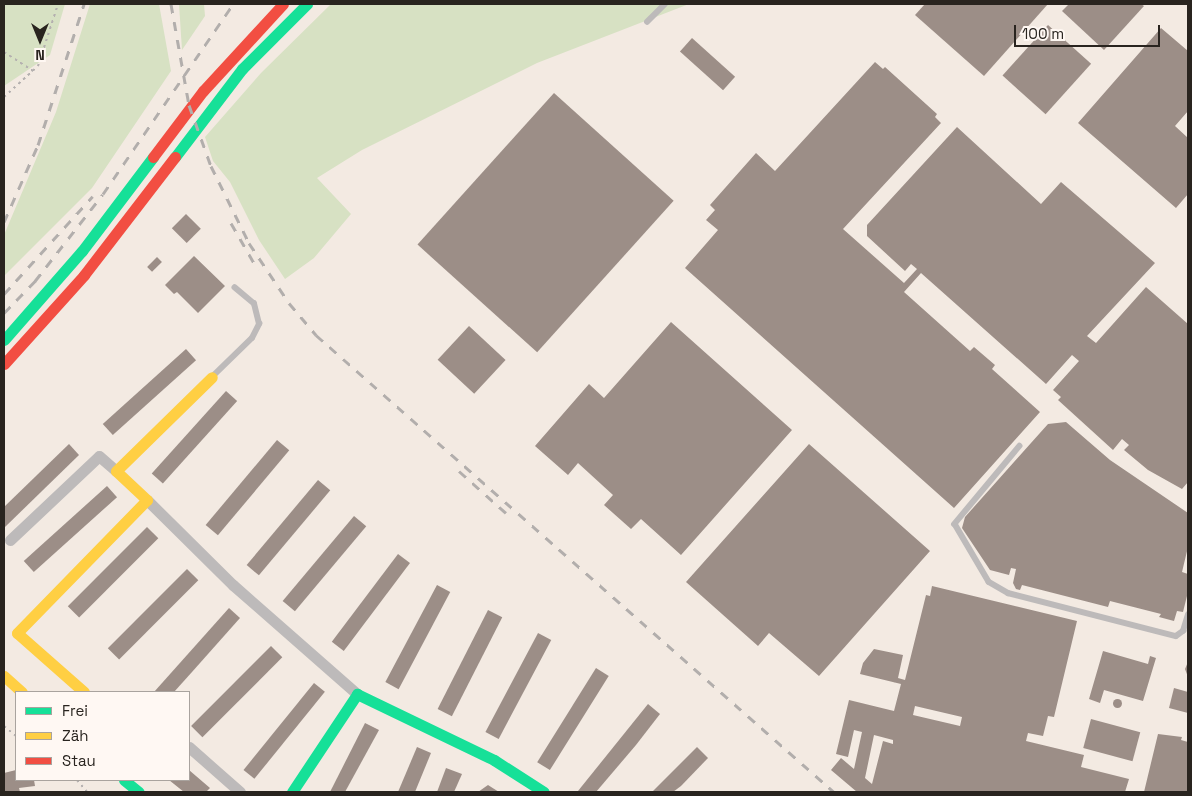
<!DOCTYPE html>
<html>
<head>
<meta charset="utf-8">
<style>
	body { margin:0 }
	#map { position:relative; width:1192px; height:796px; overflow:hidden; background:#f3eae2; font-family:"Space Grotesk",sans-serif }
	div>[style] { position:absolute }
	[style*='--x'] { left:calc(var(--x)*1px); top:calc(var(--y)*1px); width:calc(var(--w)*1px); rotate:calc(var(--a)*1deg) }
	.green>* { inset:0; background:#d7e1c3 }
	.building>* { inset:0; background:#9c8e87; transform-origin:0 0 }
	.round { border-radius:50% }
	.path>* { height:2px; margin-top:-1px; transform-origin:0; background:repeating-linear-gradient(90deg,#b4b0af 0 2.5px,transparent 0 6.5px) }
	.lane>* { height:5.5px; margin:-2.75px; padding:0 2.75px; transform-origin:2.75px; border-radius:2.75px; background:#bdbaba }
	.street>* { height:11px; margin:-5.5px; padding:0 5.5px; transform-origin:5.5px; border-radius:5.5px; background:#bdbaba }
	.fast>* { height:11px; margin:-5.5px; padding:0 5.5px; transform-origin:5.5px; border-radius:5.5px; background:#16e098 }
	.slow>* { height:11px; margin:-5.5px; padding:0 5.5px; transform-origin:5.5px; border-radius:5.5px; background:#ffcf43 }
	.jam>* { height:11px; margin:-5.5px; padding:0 5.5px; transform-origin:5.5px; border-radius:5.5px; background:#f24e42 }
	.rail>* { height:3px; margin-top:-1.5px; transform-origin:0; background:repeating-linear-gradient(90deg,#b2aeac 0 9px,transparent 0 18px) }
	span { translate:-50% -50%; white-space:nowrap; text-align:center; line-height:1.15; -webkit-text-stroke:5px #fff8f3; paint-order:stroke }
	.frame { position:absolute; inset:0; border:5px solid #29241f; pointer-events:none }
	.legend { position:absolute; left:15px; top:691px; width:175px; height:90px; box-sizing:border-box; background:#fff8f3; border:1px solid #a9a39e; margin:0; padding:6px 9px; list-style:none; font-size:15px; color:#29241f }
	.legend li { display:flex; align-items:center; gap:10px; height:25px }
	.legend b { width:25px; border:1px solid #a9a39e }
	.north { position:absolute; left:15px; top:15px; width:50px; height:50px; -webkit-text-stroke:4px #fff8f3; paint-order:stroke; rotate:180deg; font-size:14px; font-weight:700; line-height:20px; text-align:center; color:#29241f }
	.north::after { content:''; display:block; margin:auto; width:18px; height:22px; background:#29241f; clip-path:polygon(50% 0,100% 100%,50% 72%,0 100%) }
	.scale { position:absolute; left:1014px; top:25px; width:146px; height:22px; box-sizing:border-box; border:2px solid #29241f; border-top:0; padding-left:6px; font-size:15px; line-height:18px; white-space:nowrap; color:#29241f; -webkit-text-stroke:4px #fff8f3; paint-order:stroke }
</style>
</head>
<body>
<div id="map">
	<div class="green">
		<i style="clip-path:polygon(4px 4px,65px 4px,50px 55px,4px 86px)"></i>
		<i style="clip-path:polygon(90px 4px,159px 4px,171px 71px,92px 188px,4px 276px,4px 235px,56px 112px)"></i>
		<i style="clip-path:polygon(179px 4px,204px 4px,205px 16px,182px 50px)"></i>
		<i style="clip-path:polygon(331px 4px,689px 4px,537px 63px,362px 150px,317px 178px,351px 214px,314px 258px,285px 279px,259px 240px,230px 182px,213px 161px,205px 137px,261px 73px)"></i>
	</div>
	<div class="building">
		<i style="clip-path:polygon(925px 4px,1048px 4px,984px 76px,915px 15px)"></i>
		<i style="clip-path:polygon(1069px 4px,1141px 4px,1144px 6px,1104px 50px,1062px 11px)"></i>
		<i style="left:1048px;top:25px;width:58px;height:68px;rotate:42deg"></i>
		<i style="clip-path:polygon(1161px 28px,1188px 51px,1188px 111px,1175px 126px,1188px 138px,1188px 194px,1176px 208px,1078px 123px)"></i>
		<i style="left:692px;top:38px;width:58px;height:18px;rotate:42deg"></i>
		<i style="clip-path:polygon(875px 62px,883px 69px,885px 67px,937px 114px,935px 117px,941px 123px,843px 229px,904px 283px,917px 269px,911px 264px,905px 271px,867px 236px,867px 225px,957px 127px,1041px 204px,1061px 182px,1155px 263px,1087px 336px,1096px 343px,1146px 287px,1188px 324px,1188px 482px,1182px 489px,1148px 470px,1124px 450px,1129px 445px,1122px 439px,1113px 450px,1058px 400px,1061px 397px,1053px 390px,1079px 361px,1072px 355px,1046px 384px,921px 273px,904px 292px,970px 351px,974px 347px,995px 365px,992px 369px,1040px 412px,954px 508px,685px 268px,718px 230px,706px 220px,715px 210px,710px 205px,756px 153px,775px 171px)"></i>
		<i style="left:554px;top:93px;width:161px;height:204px;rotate:42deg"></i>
		<i style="left:186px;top:214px;width:21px;height:20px;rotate:45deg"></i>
		<i style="clip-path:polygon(194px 256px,225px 286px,198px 313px,177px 292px,174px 294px,165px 285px)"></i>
		<i style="left:157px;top:257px;width:7px;height:14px;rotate:45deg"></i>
		<i style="clip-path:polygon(671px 322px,792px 430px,681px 555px,641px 519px,631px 529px,604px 505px,613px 495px,578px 463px,568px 475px,535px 446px,589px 384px,604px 398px)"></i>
		<i style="left:469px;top:326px;width:50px;height:46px;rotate:43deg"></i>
		<i style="left:186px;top:349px;width:15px;height:112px;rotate:48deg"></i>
		<i style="left:226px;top:391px;width:15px;height:111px;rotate:42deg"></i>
		<i style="clip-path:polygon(1066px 422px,1110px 460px,1188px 513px,1188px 547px,1182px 572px,1188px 574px,1188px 592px,1183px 612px,1177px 611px,1174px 621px,1159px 617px,1161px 614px,1110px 601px,1108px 607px,1022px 585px,1020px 590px,1016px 589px,1013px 583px,1016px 569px,1011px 568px,1009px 575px,990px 570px,962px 528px,965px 517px,1048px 424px)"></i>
		<i style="left:277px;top:440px;width:16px;height:111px;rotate:40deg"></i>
		<i style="clip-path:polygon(69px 444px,79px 455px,4px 528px,4px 507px)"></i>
		<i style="clip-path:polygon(809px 444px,930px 551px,819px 676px,769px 633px,758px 646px,686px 582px)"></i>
		<i style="left:318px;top:480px;width:16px;height:111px;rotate:40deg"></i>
		<i style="left:107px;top:486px;width:15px;height:112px;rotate:48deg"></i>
		<i style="left:354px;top:516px;width:16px;height:111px;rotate:40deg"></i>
		<i style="left:147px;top:527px;width:16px;height:112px;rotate:45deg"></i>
		<i style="left:398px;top:554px;width:15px;height:110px;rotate:37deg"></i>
		<i style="left:187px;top:569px;width:16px;height:112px;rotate:45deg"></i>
		<i style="left:437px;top:585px;width:15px;height:110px;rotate:28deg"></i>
		<i style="clip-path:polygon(evenodd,932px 586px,1077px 621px,1054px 717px,1048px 716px,1043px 736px,1028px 733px,1026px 741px,1084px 755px,1081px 767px,1129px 779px,1125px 792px,857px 792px,831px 770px,841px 758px,854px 769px,862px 732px,854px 730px,848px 757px,836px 754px,849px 700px,894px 711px,901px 684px,860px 674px,863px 663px,874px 649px,903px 655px,898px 678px,905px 680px,926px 595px,930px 596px,932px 586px,915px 706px,962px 717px,960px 726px,913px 715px,915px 706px,932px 586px,874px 735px,893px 740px,893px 744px,883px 741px,872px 784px,865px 778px,874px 735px)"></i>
		<i style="clip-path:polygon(229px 608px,240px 618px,192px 672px,174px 692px,154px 692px)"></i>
		<i style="left:488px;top:610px;width:16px;height:111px;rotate:27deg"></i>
		<i style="left:538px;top:633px;width:15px;height:112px;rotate:28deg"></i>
		<i style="left:271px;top:646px;width:16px;height:113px;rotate:45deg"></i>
		<i style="clip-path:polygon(1103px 651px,1148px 664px,1150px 656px,1156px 658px,1143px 701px,1104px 690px,1100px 703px,1089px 699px)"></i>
		<i style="clip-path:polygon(1188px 662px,1188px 677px,1185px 669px)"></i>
		<i style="left:596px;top:668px;width:15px;height:111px;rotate:32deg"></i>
		<i style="left:314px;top:683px;width:14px;height:112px;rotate:39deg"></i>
		<i style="clip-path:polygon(1174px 688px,1188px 692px,1188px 713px,1169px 708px)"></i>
		<i class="round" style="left:1112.5px;top:698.5px;width:9px;height:9px"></i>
		<i style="clip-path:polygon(648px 704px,660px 714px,636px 745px,596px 792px,578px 791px)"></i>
		<i style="left:1091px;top:719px;width:51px;height:30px;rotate:15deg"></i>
		<i style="clip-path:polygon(365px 723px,379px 730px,345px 792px,330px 792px)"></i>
		<i style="clip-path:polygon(1158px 734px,1182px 737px,1181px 740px,1188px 742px,1188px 792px,1144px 792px)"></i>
		<i style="clip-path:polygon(417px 747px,431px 753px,415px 792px,398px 792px)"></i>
		<i style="clip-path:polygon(697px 747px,708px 758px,681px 786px,673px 792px,652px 792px)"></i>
		<i style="clip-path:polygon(446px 768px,462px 774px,454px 792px,437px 792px)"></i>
		<i style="clip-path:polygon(16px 770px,16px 780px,34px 780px,35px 786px,19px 788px,20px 792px,4px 791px,4px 773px)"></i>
		<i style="clip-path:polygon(189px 770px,210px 788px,206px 792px,184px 792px,169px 780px,189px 780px)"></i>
		<i style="clip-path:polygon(488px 785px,499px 792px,478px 792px)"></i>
	</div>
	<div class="path">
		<i style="--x:4;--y:52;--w:35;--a:33"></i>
		<i style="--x:4;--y:97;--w:46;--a:-42.4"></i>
		<i style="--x:38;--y:66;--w:65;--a:-72.1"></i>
		<i style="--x:4;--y:726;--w:16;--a:40"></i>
		<i style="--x:77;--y:780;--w:16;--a:50"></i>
	</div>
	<div class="lane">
		<i style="--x:647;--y:22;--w:25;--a:-45"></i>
		<i style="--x:213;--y:376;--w:54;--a:-44.3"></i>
		<i style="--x:252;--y:338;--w:16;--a:-63"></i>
		<i style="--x:259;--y:324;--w:21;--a:-104"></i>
		<i style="--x:254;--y:304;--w:25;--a:-140"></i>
		<i style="--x:1020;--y:446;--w:102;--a:129.8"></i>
		<i style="--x:955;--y:524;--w:67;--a:59.6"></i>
		<i style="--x:989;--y:582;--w:22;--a:30"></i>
		<i style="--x:1008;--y:593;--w:173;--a:14.4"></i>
		<i style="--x:1176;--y:636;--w:9;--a:-36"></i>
		<i style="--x:1183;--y:631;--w:17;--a:-73"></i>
	</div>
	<div class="street">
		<i style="--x:147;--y:500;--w:121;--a:44.7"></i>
		<i style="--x:233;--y:585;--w:165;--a:41.3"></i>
		<i style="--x:10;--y:540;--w:122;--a:-43.3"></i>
		<i style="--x:99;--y:456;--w:23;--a:41"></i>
		<i style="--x:189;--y:747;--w:68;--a:41.4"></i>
	</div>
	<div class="fast">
		<i style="--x:175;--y:157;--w:111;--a:-52.7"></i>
		<i style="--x:242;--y:69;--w:92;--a:-45"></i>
		<i style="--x:4;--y:340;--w:118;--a:-48.8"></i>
		<i style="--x:82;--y:251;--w:118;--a:-52.9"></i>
		<i style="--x:124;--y:780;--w:19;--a:39"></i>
		<i style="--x:292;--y:792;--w:118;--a:-56.4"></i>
		<i style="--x:357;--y:694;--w:152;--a:25.7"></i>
		<i style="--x:494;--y:760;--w:59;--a:32.6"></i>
	</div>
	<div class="slow">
		<i style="--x:4;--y:676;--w:24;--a:42"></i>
		<i style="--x:84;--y:692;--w:89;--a:-138.6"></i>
		<i style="--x:17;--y:633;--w:186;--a:-45.7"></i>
		<i style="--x:147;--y:500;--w:42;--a:-136.9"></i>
		<i style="--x:116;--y:471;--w:134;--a:-44.4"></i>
	</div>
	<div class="jam">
		<i style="--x:153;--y:157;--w:83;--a:-52.9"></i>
		<i style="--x:203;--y:91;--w:118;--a:-47.4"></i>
		<i style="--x:4;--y:364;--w:120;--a:-48"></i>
		<i style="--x:84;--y:275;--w:149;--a:-52.4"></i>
	</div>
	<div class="rail">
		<i style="--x:171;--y:4;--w:103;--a:79.9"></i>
		<i style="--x:189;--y:105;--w:65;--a:70.2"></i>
		<i style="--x:211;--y:166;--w:86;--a:63.7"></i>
		<i style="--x:249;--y:243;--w:72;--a:56.3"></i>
		<i style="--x:289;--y:303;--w:42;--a:49.8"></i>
		<i style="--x:316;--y:335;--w:691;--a:41.42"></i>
		<i style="--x:4;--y:222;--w:84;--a:-66.2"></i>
		<i style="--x:38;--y:145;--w:148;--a:-71.9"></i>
		<i style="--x:231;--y:223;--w:54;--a:60.1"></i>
		<i style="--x:4;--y:294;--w:132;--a:-47.8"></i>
		<i style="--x:4;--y:313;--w:45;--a:-45.9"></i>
		<i style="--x:35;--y:281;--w:110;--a:-52"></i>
		<i style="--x:103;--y:194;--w:230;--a:-55.6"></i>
		<i style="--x:459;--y:471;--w:63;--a:41.8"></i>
	</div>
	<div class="frame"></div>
	<ul class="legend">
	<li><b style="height:6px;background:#16e098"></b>Frei</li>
	<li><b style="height:6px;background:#ffcf43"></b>Zäh</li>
	<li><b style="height:6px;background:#f24e42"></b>Stau</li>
	</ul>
	<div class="north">N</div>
	<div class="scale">100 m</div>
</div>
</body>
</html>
